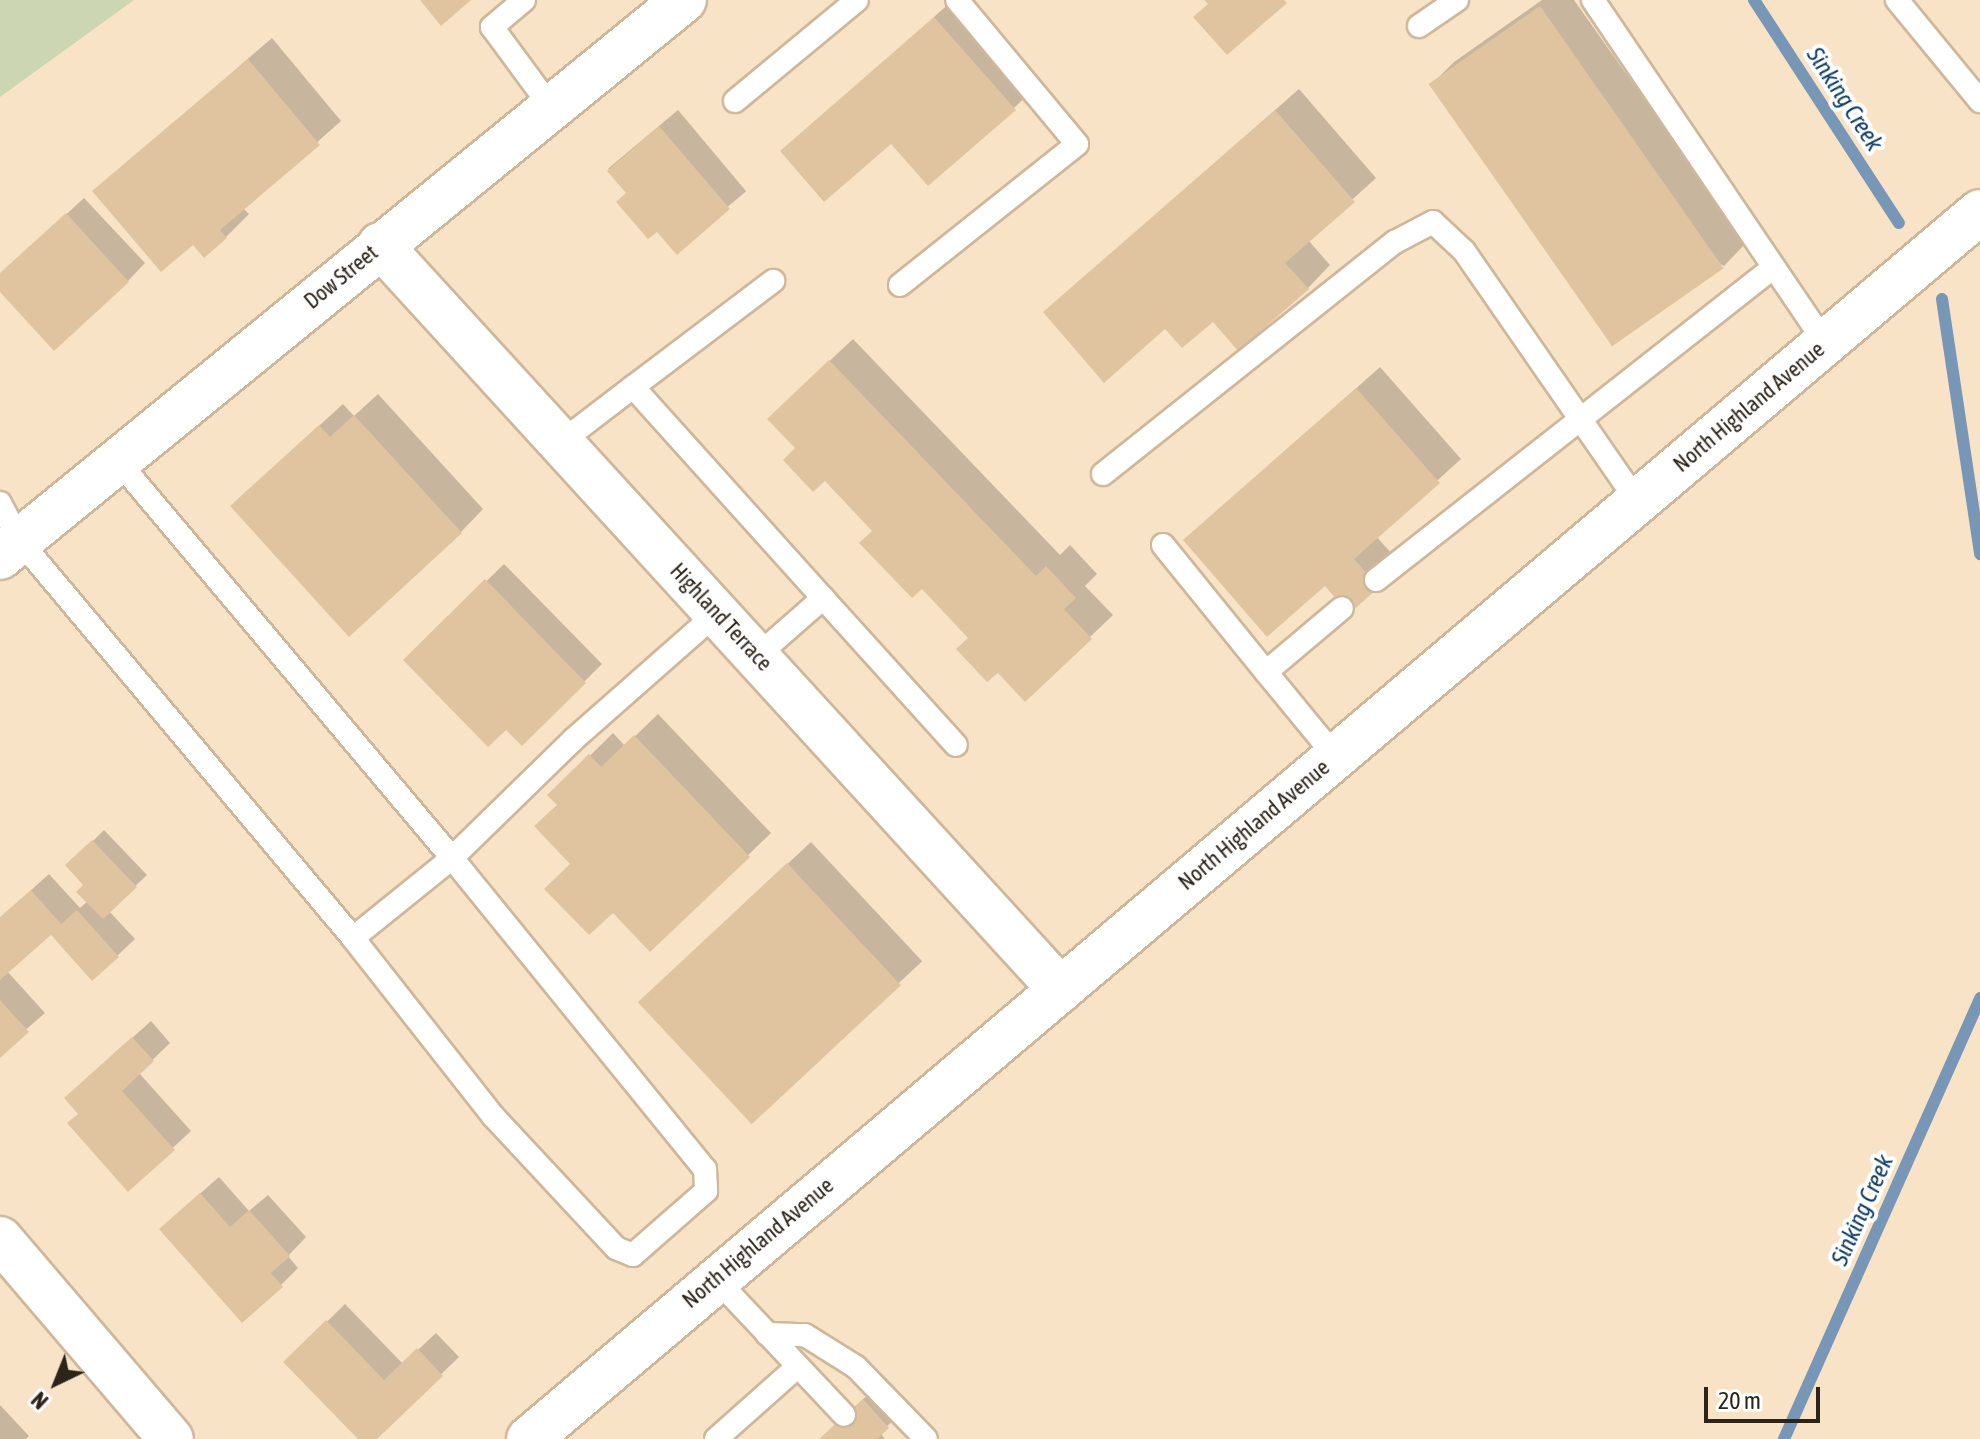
<!DOCTYPE html>
<html>
<head>
<meta charset="utf-8">
<style>
	body { margin:0 }
	#map { position:relative; width:1980px; height:1439px; overflow:hidden; background:#f9e3c6; font-family:"Asap Condensed",sans-serif }
	div>[style] { position:absolute }
	[style*='--x'] { left:calc(var(--x)*1px); top:calc(var(--y)*1px); width:calc(var(--w)*1px); rotate:calc(var(--a)*1deg) }
	.green>* { inset:0; background:#cdd6b2 }
	.shadow>* { inset:0; background:#0003; transform-origin:0 0 }
	.stream>* { height:12px; margin:-6px; padding:0 6px; transform-origin:6px; border-radius:6px; background:#7896b5 }
	.building>* { inset:0; background:#e0c49f; transform-origin:0 0 }
	.roads { filter:drop-shadow(2px 0 #ceb89c) drop-shadow(-2px 0 #ceb89c) drop-shadow(0 2px #ceb89c) drop-shadow(0 -2px #ceb89c) }
	.lane>* { height:22px; margin:-11px; padding:0 11px; transform-origin:11px; border-radius:11px; background:#fff }
	.street>* { height:44px; margin:-22px; padding:0 22px; transform-origin:22px; border-radius:22px; background:#fff }
	.secondary>* { height:44px; margin:-22px; padding:0 22px; transform-origin:22px; border-radius:22px; background:#fff }
	span { translate:-50% -50%; white-space:nowrap; text-align:center; line-height:1.15; -webkit-text-stroke:8px #fff; paint-order:stroke }
	.street-label { font-size:22px; color:#2c2419 }
	.water-label { font-size:24px; color:#0c3c66; font-style:italic }
	.north { position:absolute; left:16px; top:1343px; width:80px; height:80px; -webkit-text-stroke:6px #fff; paint-order:stroke; rotate:223deg; font-size:22px; font-weight:700; line-height:32px; text-align:center; color:#2c2419 }
	.north::after { content:''; display:block; margin:auto; width:28px; height:36px; background:#2c2419; clip-path:polygon(50% 0,100% 100%,50% 72%,0 100%) }
	.scale { position:absolute; left:1704px; top:1387px; width:116px; height:36px; box-sizing:border-box; border:4px solid #2c2419; border-top:0; padding-left:10px; font-size:24px; line-height:28px; white-space:nowrap; color:#2c2419; -webkit-text-stroke:6px #fff; paint-order:stroke }
</style>
</head>
<body>
<div id="map">
	<div class="green">
		<i style="clip-path:polygon(0 0,134px 0,0 97px)"></i>
	</div>
	<div class="shadow">
		<i style="clip-path:polygon(953px 0,1037px 86px,1014px 108px,891px 141px,783px 152px)"></i>
		<i style="clip-path:polygon(1542px 0,1574px 0,1746px 243px,1724px 266px,1431px 85px,1454px 62px)"></i>
		<i style="clip-path:polygon(272px 38px,341px 121px,243px 208px,249px 214px,226px 237px,204px 255px,194px 242px,95px 191px)"></i>
		<i style="clip-path:polygon(1299px 89px,1376px 178px,1308px 240px,1330px 265px,1308px 288px,1213px 319px,1165px 326px,1045px 312px)"></i>
		<i style="left:678px;top:110px;width:106px;height:91px;rotate:50deg"></i>
		<i style="clip-path:polygon(84px 198px,145px 263px,128px 281px,0 289px,0 275px)"></i>
		<i style="clip-path:polygon(853px 339px,1060px 555px,1070px 545px,1097px 574px,1085px 586px,1113px 615px,1090px 637px,970px 637px,797px 448px,792px 396px)"></i>
		<i style="clip-path:polygon(1380px 367px,1461px 459px,1376px 536px,1400px 563px,1378px 585px,1325px 583px,1186px 540px)"></i>
		<i style="clip-path:polygon(378px 394px,483px 509px,461px 532px,255px 484px,343px 404px,354px 416px)"></i>
		<i style="clip-path:polygon(504px 564px,602px 664px,522px 743px,506px 727px,406px 660px)"></i>
		<i style="clip-path:polygon(658px 714px,771px 833px,650px 949px,572px 864px,559px 804px,550px 795px,613px 733px,625px 746px)"></i>
		<i style="clip-path:polygon(104px 830px,147px 875px,109px 911px,135px 939px,117px 956px,51px 932px,7px 971px,45px 1013px,0 1052px,0 918px,49px 874px,80px 908px,88px 901px,86px 885px,68px 866px)"></i>
		<i style="left:811px;top:842px;width:163px;height:202px;rotate:47deg"></i>
		<i style="clip-path:polygon(151px 1021px,170px 1043px,139px 1073px,191px 1131px,128px 1189px,80px 1113px,84px 1081px)"></i>
		<i style="clip-path:polygon(219px 1177px,249px 1211px,268px 1195px,306px 1237px,288px 1256px,298px 1268px,281px 1285px,179px 1212px)"></i>
		<i style="clip-path:polygon(345px 1304px,403px 1364px,436px 1333px,459px 1357px,374px 1439px,361px 1439px,286px 1362px)"></i>
		<i style="clip-path:polygon(886px 1378px,910px 1404px,880px 1433px,885px 1439px,820px 1439px)"></i>
		<i style="clip-path:polygon(0 1405px,29px 1436px,26px 1439px,0 1439px)"></i>
	</div>
	<div class="stream">
		<i style="--x:1754;--y:0;--w:266;--a:57"></i>
		<i style="--x:1942;--y:299;--w:258;--a:81.5"></i>
		<i style="--x:1784;--y:1439;--w:483;--a:-66"></i>
	</div>
	<div class="building">
		<i style="clip-path:polygon(420px 0,471px 0,441px 26px)"></i>
		<i style="clip-path:polygon(1204px 0,1284px 0,1287px 3px,1227px 55px,1193px 17px,1208px 4px)"></i>
		<i style="left:1540px;top:6px;width:320px;height:136px;rotate:55deg"></i>
		<i style="clip-path:polygon(934px 17px,1016px 110px,928px 186px,891px 144px,824px 202px,780px 151px)"></i>
		<i style="clip-path:polygon(248px 59px,320px 145px,220px 230px,227px 238px,204px 258px,193px 245px,161px 272px,92px 191px)"></i>
		<i style="clip-path:polygon(1275px 110px,1355px 202px,1285px 263px,1309px 289px,1238px 351px,1213px 322px,1182px 348px,1165px 329px,1104px 383px,1043px 312px)"></i>
		<i style="clip-path:polygon(659px 126px,730px 209px,677px 255px,657px 232px,648px 239px,616px 202px,626px 193px,607px 171px)"></i>
		<i style="clip-path:polygon(66px 213px,129px 282px,54px 351px,0 292px,0 273px)"></i>
		<i style="clip-path:polygon(829px 360px,1036px 576px,1046px 566px,1076px 598px,1064px 609px,1092px 639px,1025px 702px,998px 673px,987px 682px,956px 649px,968px 638px,922px 589px,912px 598px,859px 543px,872px 531px,825px 481px,813px 492px,783px 460px,795px 448px,767px 419px)"></i>
		<i style="clip-path:polygon(1356px 388px,1440px 483px,1354px 559px,1379px 587px,1349px 614px,1325px 586px,1267px 637px,1183px 540px)"></i>
		<i style="clip-path:polygon(354px 415px,462px 533px,349px 637px,230px 506px,319px 425px,330px 437px)"></i>
		<i style="clip-path:polygon(485px 579px,586px 683px,522px 746px,506px 730px,488px 747px,403px 660px)"></i>
		<i style="clip-path:polygon(634px 735px,750px 857px,650px 952px,613px 913px,589px 935px,544px 889px,570px 864px,534px 826px,557px 805px,547px 795px,589px 754px,601px 767px)"></i>
		<i style="clip-path:polygon(92px 840px,137px 887px,103px 919px,76px 892px,83px 885px,65px 865px)"></i>
		<i style="left:787px;top:863px;width:167px;height:204px;rotate:47deg"></i>
		<i style="clip-path:polygon(31px 890px,61px 924px,77px 910px,119px 957px,92px 981px,51px 935px,0 980px,0 917px)"></i>
		<i style="clip-path:polygon(0 1000px,29px 1032px,0 1058px)"></i>
		<i style="clip-path:polygon(132px 1037px,154px 1061px,122px 1091px,175px 1150px,128px 1192px,67px 1123px,78px 1114px,64px 1098px)"></i>
		<i style="clip-path:polygon(200px 1193px,230px 1227px,249px 1210px,290px 1256px,271px 1273px,283px 1287px,242px 1323px,159px 1229px)"></i>
		<i style="clip-path:polygon(326px 1320px,384px 1380px,417px 1348px,443px 1376px,377px 1439px,358px 1439px,283px 1362px)"></i>
		<i style="clip-path:polygon(863px 1399px,889px 1428px,877px 1439px,819px 1439px)"></i>
	</div>
	<div class="roads">
		<div class="lane">
			<i style="--x:524;--y:0;--w:42;--a:139.8"></i>
			<i style="--x:492;--y:27;--w:99;--a:53.6"></i>
			<i style="--x:1593;--y:0;--w:414;--a:55.9"></i>
			<i style="--x:1897;--y:0;--w:131;--a:50.6"></i>
			<i style="--x:1419;--y:26;--w:46;--a:-34.4"></i>
			<i style="--x:735;--y:101;--w:158;--a:-39.6"></i>
			<i style="--x:900;--y:285;--w:226;--a:-38.5"></i>
			<i style="--x:1077;--y:144;--w:187;--a:-129.8"></i>
			<i style="--x:561;--y:442;--w:91;--a:-37.4"></i>
			<i style="--x:117;--y:460;--w:520;--a:49.91"></i>
			<i style="--x:452;--y:858;--w:401;--a:50.9"></i>
			<i style="--x:705;--y:1169;--w:22;--a:87"></i>
			<i style="--x:706;--y:1191;--w:97;--a:138.8"></i>
			<i style="--x:633;--y:1255;--w:18;--a:-158"></i>
			<i style="--x:616;--y:1248;--w:180;--a:-133"></i>
			<i style="--x:493;--y:1116;--w:226;--a:-128.2"></i>
			<i style="--x:353;--y:938;--w:127;--a:-38.9"></i>
			<i style="--x:452;--y:858;--w:170;--a:-44.3"></i>
			<i style="--x:574;--y:739;--w:191;--a:-41.4"></i>
			<i style="--x:1103;--y:474;--w:373;--a:-38.5"></i>
			<i style="--x:1395;--y:242;--w:43;--a:-27.8"></i>
			<i style="--x:1433;--y:222;--w:42;--a:43.1"></i>
			<i style="--x:1464;--y:251;--w:304;--a:55.3"></i>
			<i style="--x:0;--y:503;--w:43;--a:62.2"></i>
			<i style="--x:20;--y:541;--w:518;--a:50.01"></i>
			<i style="--x:1163;--y:545;--w:164;--a:51"></i>
			<i style="--x:1266;--y:672;--w:99;--a:-40.1"></i>
			<i style="--x:1376;--y:580;--w:506;--a:-38.18"></i>
			<i style="--x:823;--y:598;--w:198;--a:47.9"></i>
			<i style="--x:757;--y:656;--w:88;--a:-41.3"></i>
			<i style="--x:823;--y:598;--w:284;--a:-132"></i>
			<i style="--x:633;--y:387;--w:176;--a:-37.1"></i>
			<i style="--x:1266;--y:672;--w:109;--a:50.6"></i>
			<i style="--x:715;--y:1278;--w:188;--a:46.7"></i>
			<i style="--x:767;--y:1334;--w:38;--a:2"></i>
			<i style="--x:805;--y:1335;--w:60;--a:32.1"></i>
			<i style="--x:856;--y:1367;--w:100;--a:45.8"></i>
			<i style="--x:716;--y:1439;--w:108;--a:-41.6"></i>
		</div>
		<div class="street">
			<i style="--x:380;--y:245;--w:1009;--a:47.57"></i>
			<i style="--x:0;--y:557;--w:882;--a:-39.16"></i>
			<i style="--x:0;--y:1239;--w:263;--a:49.5"></i>
		</div>
		<div class="secondary">
			<i style="--x:529;--y:1439;--w:1900;--a:-40.22"></i>
		</div>
	</div>
	<div class="street-label">
		<span style="left:341px;top:277px;rotate:-39deg">Dow Street</span>
		<span style="left:1749px;top:407px;rotate:-40deg">North Highland Avenue</span>
		<span style="left:721px;top:617px;rotate:47deg">Highland Terrace</span>
		<span style="left:1254px;top:825px;rotate:-40deg">North Highland Avenue</span>
		<span style="left:758px;top:1243px;rotate:-40deg">North Highland Avenue</span>
	</div>
	<div class="water-label">
		<span style="left:1845px;top:99px;rotate:57deg">Sinking Creek</span>
		<span style="left:1862px;top:1210px;rotate:-66deg">Sinking Creek</span>
	</div>
	<div class="north">N</div>
	<div class="scale">20 m</div>
</div>
</body>
</html>
